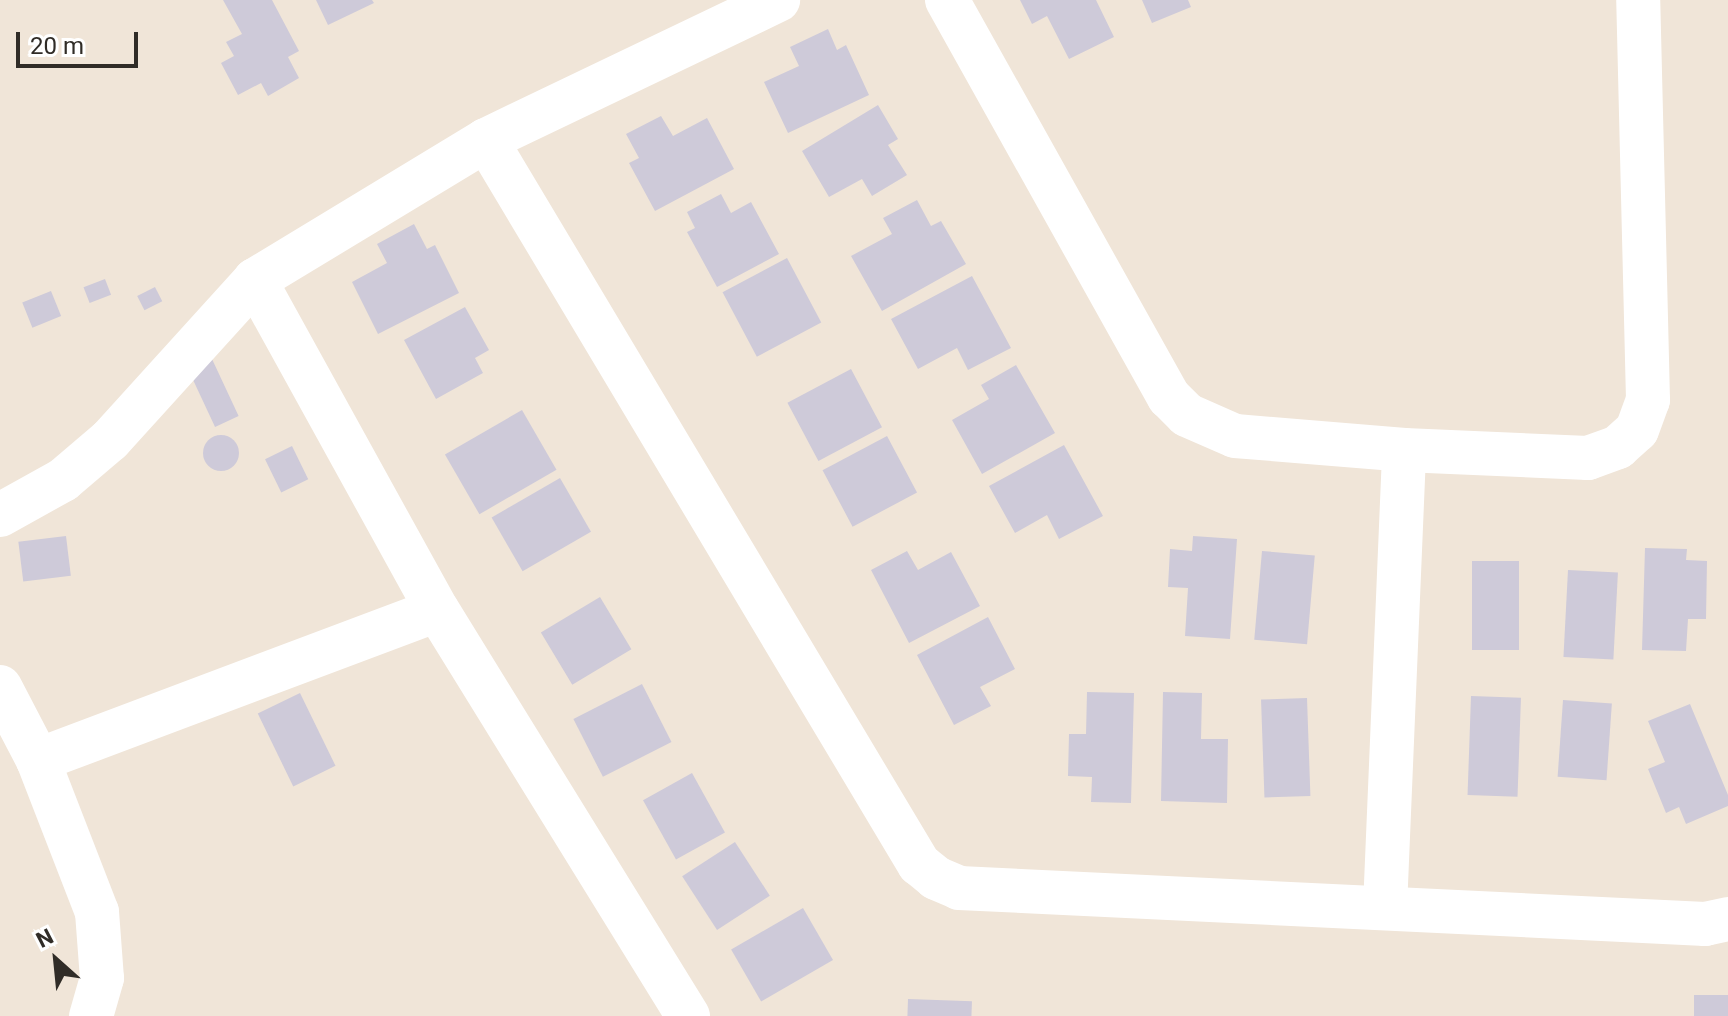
<!DOCTYPE html>
<html>
<head>
<meta charset="utf-8">
<style>
	body { margin:0 }
	#map { position:relative; width:1728px; height:1016px; overflow:hidden; background:#f0e5d8; font-family:Roboto,sans-serif }
	div>[style] { position:absolute }
	[style*='--x'] { left:calc(var(--x)*1px); top:calc(var(--y)*1px); width:calc(var(--w)*1px); rotate:calc(var(--a)*1deg) }
	.building>* { inset:0; background:#cecad9; transform-origin:0 0 }
	.round { border-radius:50% }
	.minor>* { height:44px; margin:-22px; padding:0 22px; transform-origin:22px; border-radius:22px; background:#fff }
	span { translate:-50% -50%; white-space:nowrap; text-align:center; line-height:1.15; -webkit-text-stroke:7px #fff; paint-order:stroke }
	.north { position:absolute; left:16px; top:920px; width:80px; height:80px; -webkit-text-stroke:6px #fff; paint-order:stroke; rotate:333deg; font-size:22px; font-weight:700; line-height:32px; text-align:center; color:#302c27 }
	.north::after { content:''; display:block; margin:auto; width:28px; height:36px; background:#302c27; clip-path:polygon(50% 0,100% 100%,50% 72%,0 100%) }
	.scale { position:absolute; left:16px; top:32px; width:122px; height:36px; box-sizing:border-box; border:4px solid #302c27; border-top:0; padding-left:10px; font-size:24px; line-height:28px; white-space:nowrap; color:#302c27; -webkit-text-stroke:6px #fff; paint-order:stroke }
</style>
</head>
<body>
<div id="map">
	<div class="building">
		<i style="clip-path:polygon(223px 0,272px 0,299px 51px,288px 57px,299px 78px,268px 96px,261px 83px,238px 95px,221px 63px,234px 56px,226px 42px,242px 34px)"></i>
		<i style="clip-path:polygon(316px 0,372px 0,374px 3px,328px 25px)"></i>
		<i style="clip-path:polygon(1020px 0,1096px 0,1114px 37px,1069px 59px,1047px 16px,1032px 24px)"></i>
		<i style="clip-path:polygon(1142px 0,1188px 0,1191px 7px,1152px 23px)"></i>
		<i style="clip-path:polygon(828px 29px,837px 50px,846px 45px,869px 95px,788px 133px,764px 82px,799px 66px,790px 47px)"></i>
		<i style="clip-path:polygon(878px 105px,898px 139px,888px 145px,907px 175px,872px 196px,862px 179px,829px 197px,802px 151px)"></i>
		<i style="clip-path:polygon(661px 116px,673px 136px,707px 118px,734px 169px,655px 211px,629px 163px,639px 158px,626px 134px)"></i>
		<i style="clip-path:polygon(721px 194px,731px 213px,751px 202px,779px 254px,717px 287px,687px 232px,695px 228px,687px 212px)"></i>
		<i style="clip-path:polygon(917px 200px,931px 226px,941px 221px,966px 264px,882px 311px,851px 256px,892px 234px,883px 218px)"></i>
		<i style="clip-path:polygon(414px 224px,427px 249px,435px 245px,459px 293px,378px 334px,352px 282px,387px 263px,377px 244px)"></i>
		<i style="left:787px;top:258px;width:73px;height:73px;rotate:62deg"></i>
		<i style="clip-path:polygon(972px 276px,1011px 348px,968px 370px,957px 348px,918px 369px,891px 319px)"></i>
		<i style="left:105px;top:279px;width:17px;height:23px;rotate:69deg"></i>
		<i style="left:155px;top:287px;width:16px;height:20px;rotate:63deg"></i>
		<i style="left:51px;top:291px;width:27px;height:31px;rotate:68deg"></i>
		<i style="clip-path:polygon(465px 307px,489px 350px,475px 358px,483px 373px,436px 399px,404px 340px)"></i>
		<i style="left:212px;top:359px;width:63px;height:26px;rotate:65deg"></i>
		<i style="clip-path:polygon(1016px 365px,1055px 433px,982px 474px,952px 420px,989px 399px,981px 385px)"></i>
		<i style="left:851px;top:369px;width:66px;height:72px;rotate:62deg"></i>
		<i style="left:522px;top:410px;width:69px;height:89px;rotate:60deg"></i>
		<i class="round" style="left:203px;top:435px;width:36px;height:36px"></i>
		<i style="left:887px;top:436px;width:64px;height:73px;rotate:62deg"></i>
		<i style="clip-path:polygon(1064px 445px,1103px 516px,1059px 539px,1047px 515px,1015px 533px,989px 486px)"></i>
		<i style="left:292px;top:446px;width:37px;height:30px;rotate:64deg"></i>
		<i style="left:560px;top:478px;width:62px;height:79px;rotate:60deg"></i>
		<i style="left:66px;top:536px;width:40px;height:48px;rotate:83deg"></i>
		<i style="clip-path:polygon(1193px 536px,1237px 539px,1230px 639px,1185px 636px,1188px 588px,1168px 587px,1170px 549px,1192px 551px)"></i>
		<i style="clip-path:polygon(1645px 548px,1687px 549px,1686px 560px,1707px 561px,1706px 619px,1688px 619px,1686px 651px,1642px 650px)"></i>
		<i style="clip-path:polygon(907px 551px,918px 570px,951px 552px,980px 606px,909px 643px,871px 570px)"></i>
		<i style="left:1262px;top:551px;width:53px;height:89px;rotate:5deg"></i>
		<i style="left:1519px;top:561px;width:89px;height:47px;rotate:90deg"></i>
		<i style="left:1568px;top:570px;width:50px;height:87px;rotate:3deg"></i>
		<i style="left:600px;top:597px;width:61px;height:69px;rotate:59deg"></i>
		<i style="clip-path:polygon(988px 617px,1015px 669px,980px 687px,991px 706px,954px 725px,917px 655px)"></i>
		<i style="left:642px;top:684px;width:65px;height:77px;rotate:63deg"></i>
		<i style="clip-path:polygon(1087px 692px,1134px 693px,1131px 803px,1091px 802px,1092px 777px,1068px 776px,1069px 734px,1086px 734px)"></i>
		<i style="clip-path:polygon(1163px 692px,1202px 693px,1201px 739px,1228px 739px,1227px 803px,1161px 801px)"></i>
		<i style="left:300px;top:693px;width:81px;height:47px;rotate:64deg"></i>
		<i style="left:1471px;top:696px;width:50px;height:99px;rotate:2deg"></i>
		<i style="left:1307px;top:698px;width:98px;height:46px;rotate:88deg"></i>
		<i style="left:1563px;top:700px;width:49px;height:77px;rotate:4deg"></i>
		<i style="clip-path:polygon(1690px 704px,1728px 795px,1728px 806px,1686px 824px,1679px 807px,1666px 813px,1648px 769px,1665px 762px,1648px 721px)"></i>
		<i style="left:692px;top:773px;width:68px;height:56px;rotate:61deg"></i>
		<i style="left:735px;top:842px;width:64px;height:63px;rotate:57deg"></i>
		<i style="left:803px;top:908px;width:60px;height:83px;rotate:60deg"></i>
		<i style="left:1694px;top:995px;width:34px;height:21px"></i>
		<i style="left:908px;top:999px;width:64px;height:17px;rotate:2deg"></i>
	</div>
	<div class="minor">
		<i style="--x:947;--y:0;--w:455;--a:60.8"></i>
		<i style="--x:1169;--y:397;--w:25;--a:45"></i>
		<i style="--x:1187;--y:415;--w:52;--a:23.6"></i>
		<i style="--x:1235;--y:436;--w:170;--a:4.7"></i>
		<i style="--x:1404;--y:450;--w:184;--a:2.5"></i>
		<i style="--x:1588;--y:458;--w:32;--a:-20"></i>
		<i style="--x:1618;--y:447;--w:25;--a:-42"></i>
		<i style="--x:1637;--y:430;--w:32;--a:-70"></i>
		<i style="--x:1648;--y:400;--w:400;--a:-91.4"></i>
		<i style="--x:486;--y:140;--w:844;--a:59.12"></i>
		<i style="--x:919;--y:864;--w:22;--a:39"></i>
		<i style="--x:936;--y:878;--w:25;--a:23"></i>
		<i style="--x:959;--y:888;--w:747;--a:2.76"></i>
		<i style="--x:1705;--y:924;--w:24;--a:-12"></i>
		<i style="--x:0;--y:515;--w:72;--a:-29.1"></i>
		<i style="--x:63;--y:480;--w:62;--a:-40.4"></i>
		<i style="--x:110;--y:440;--w:216;--a:-47.8"></i>
		<i style="--x:0;--y:687;--w:82;--a:62.5"></i>
		<i style="--x:38;--y:760;--w:163;--a:68.8"></i>
		<i style="--x:97;--y:912;--w:66;--a:85.7"></i>
		<i style="--x:102;--y:978;--w:40;--a:106"></i>
		<i style="--x:38;--y:760;--w:426;--a:-20.6"></i>
		<i style="--x:1385;--y:908;--w:458;--a:-87.6"></i>
		<i style="--x:688;--y:1016;--w:477;--a:-121.7"></i>
		<i style="--x:437;--y:610;--w:377;--a:-118.9"></i>
		<i style="--x:255;--y:280;--w:270;--a:-31.2"></i>
		<i style="--x:486;--y:140;--w:324;--a:-25.6"></i>
	</div>
	<div class="north">N</div>
	<div class="scale">20 m</div>
</div>
</body>
</html>
